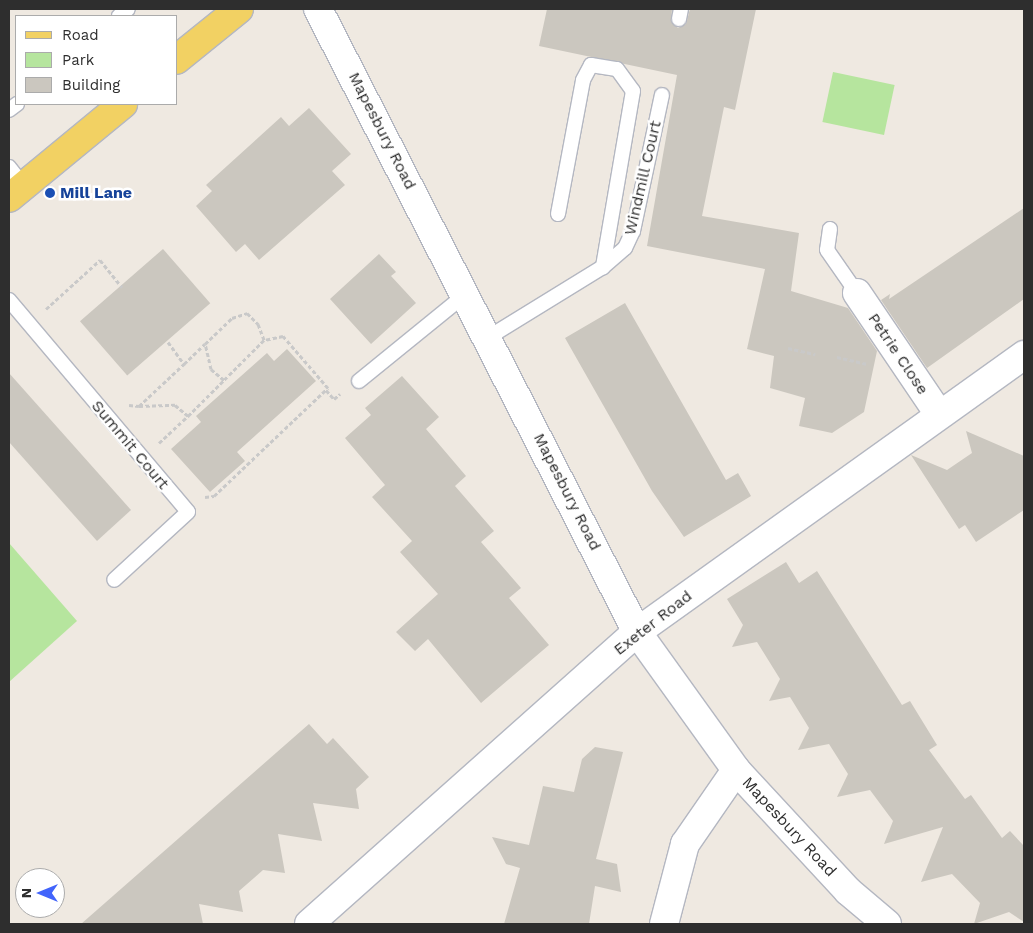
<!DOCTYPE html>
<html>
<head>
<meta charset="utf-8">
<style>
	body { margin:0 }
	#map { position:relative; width:1033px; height:933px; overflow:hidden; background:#efe9e1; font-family:"Work Sans",sans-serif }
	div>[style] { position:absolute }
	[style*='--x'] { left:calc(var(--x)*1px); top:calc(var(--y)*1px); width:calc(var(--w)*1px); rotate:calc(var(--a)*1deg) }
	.green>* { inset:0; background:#b6e59e; transform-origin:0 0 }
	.building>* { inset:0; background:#cbc7bf; transform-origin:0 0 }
	.path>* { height:3px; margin-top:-1.5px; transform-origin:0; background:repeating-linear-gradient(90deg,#c9c9c9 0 4px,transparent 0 6.5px) }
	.roads { filter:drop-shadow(1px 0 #b4b7c1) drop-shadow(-1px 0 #b4b7c1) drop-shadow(0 1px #b4b7c1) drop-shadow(0 -1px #b4b7c1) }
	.lane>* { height:14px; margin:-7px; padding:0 7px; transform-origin:7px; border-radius:7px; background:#fff }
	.street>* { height:28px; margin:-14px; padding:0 14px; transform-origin:14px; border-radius:14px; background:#fff }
	.secondary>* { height:28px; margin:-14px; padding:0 14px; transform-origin:14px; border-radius:14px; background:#fff }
	.primary>* { height:28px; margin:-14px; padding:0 14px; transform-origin:14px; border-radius:14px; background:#f2d163 }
	.dots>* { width:14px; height:14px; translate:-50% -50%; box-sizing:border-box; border:2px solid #fff; border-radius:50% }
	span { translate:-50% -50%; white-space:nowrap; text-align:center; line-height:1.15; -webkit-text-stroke:5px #fff; paint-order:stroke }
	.street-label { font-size:16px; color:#2e2e2e }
	.transit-label { font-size:16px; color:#164399; font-weight:700 }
	.left { translate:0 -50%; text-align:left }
	.frame { position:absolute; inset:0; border:10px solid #2e2e2e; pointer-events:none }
	.legend { position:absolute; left:15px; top:15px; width:162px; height:90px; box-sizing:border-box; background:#fff; border:1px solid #ababab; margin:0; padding:6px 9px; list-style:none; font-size:15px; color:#2e2e2e }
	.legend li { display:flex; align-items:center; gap:10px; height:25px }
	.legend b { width:25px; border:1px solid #ababab }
	.north { position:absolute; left:15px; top:868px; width:50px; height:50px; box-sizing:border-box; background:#fff; border:1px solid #ababab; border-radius:50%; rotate:270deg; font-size:14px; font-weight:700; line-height:20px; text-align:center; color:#2e2e2e }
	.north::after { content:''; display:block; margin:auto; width:18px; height:22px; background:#4264fb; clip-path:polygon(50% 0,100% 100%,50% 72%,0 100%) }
</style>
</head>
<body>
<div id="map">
	<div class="green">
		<i style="left:833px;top:72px;width:63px;height:51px;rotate:12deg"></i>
		<i style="clip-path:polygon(9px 543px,77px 621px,9px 682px)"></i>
	</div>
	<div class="building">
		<i style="clip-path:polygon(547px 9px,672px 9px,671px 21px,678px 28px,686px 24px,690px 9px,756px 9px,735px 110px,724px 107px,702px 216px,799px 233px,791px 291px,848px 308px,877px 351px,864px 412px,832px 433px,799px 426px,805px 398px,770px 388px,774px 356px,747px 349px,765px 269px,647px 246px,677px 75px,539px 46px)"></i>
		<i style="clip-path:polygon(309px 108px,351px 154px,332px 171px,345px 185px,259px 260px,245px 244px,236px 252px,196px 206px,212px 191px,206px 185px,281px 117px,289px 126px)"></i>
		<i style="clip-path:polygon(1024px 208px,1024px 299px,927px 368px,881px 300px,890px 294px,889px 299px)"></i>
		<i style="left:163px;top:249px;width:72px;height:110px;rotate:49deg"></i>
		<i style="clip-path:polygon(379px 254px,396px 272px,391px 276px,416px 303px,371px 344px,330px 299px)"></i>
		<i style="clip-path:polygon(625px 303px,726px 480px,738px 473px,751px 496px,684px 537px,652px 491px,565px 338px)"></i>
		<i style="clip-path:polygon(287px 349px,316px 381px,237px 452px,245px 461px,210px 492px,171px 449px,201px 422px,196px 416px,267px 353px,274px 361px)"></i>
		<i style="clip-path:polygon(9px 373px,131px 510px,97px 541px,9px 442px)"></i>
		<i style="clip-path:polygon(402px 376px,439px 417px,426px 429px,466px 476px,455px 486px,494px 531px,481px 542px,521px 588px,509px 598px,549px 645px,481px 703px,428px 639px,415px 651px,396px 632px,438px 594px,400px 552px,412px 541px,372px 497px,385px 485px,345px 438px,371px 415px,365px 408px)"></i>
		<i style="clip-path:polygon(966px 431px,1024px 456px,1024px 510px,976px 542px,965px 525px,959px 529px,911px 455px,947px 470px,972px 453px)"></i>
		<i style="clip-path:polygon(786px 562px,799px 583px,817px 571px,902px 705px,910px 701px,937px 745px,929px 750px,965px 799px,971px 795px,1002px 838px,1010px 831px,1024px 846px,1024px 922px,1009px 912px,974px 924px,980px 903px,952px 874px,921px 882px,943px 827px,884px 844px,893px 821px,870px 790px,837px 797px,848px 774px,829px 744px,798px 750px,809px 728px,790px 697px,769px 701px,780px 679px,757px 642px,732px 647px,743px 625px,727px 599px)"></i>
		<i style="clip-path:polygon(309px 724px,327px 744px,333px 738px,369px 777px,356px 789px,359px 809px,313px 803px,322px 841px,278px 834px,285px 873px,263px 870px,239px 891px,243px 912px,199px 904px,203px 924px,81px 924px)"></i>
		<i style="clip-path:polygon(595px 747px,623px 752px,596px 859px,617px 864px,621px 892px,595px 886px,589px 924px,504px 924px,520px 868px,506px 864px,492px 837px,529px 845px,543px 786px,574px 792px,582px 759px)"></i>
	</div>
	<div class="path">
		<i style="--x:46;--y:309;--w:73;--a:-42.2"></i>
		<i style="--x:100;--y:260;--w:35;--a:51"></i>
		<i style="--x:168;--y:342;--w:27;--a:54"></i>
		<i style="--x:788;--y:348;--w:28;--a:13"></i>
		<i style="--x:837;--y:357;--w:32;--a:13"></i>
		<i style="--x:326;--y:390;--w:12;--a:48"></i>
		<i style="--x:334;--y:399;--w:8;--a:-40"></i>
		<i style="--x:129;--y:405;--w:10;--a:6"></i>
		<i style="--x:139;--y:406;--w:62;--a:-43"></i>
		<i style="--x:184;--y:364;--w:29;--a:-44"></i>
		<i style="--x:205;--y:344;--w:37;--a:-44"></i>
		<i style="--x:232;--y:318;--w:16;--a:-18"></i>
		<i style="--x:247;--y:313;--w:16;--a:45"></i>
		<i style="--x:258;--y:324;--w:17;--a:69"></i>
		<i style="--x:264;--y:340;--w:57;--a:135"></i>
		<i style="--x:224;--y:380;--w:17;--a:-140"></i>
		<i style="--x:211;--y:369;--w:26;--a:-103"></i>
		<i style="--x:139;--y:406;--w:36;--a:-2"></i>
		<i style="--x:175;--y:405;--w:17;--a:40"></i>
		<i style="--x:188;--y:416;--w:51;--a:-45"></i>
		<i style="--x:159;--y:443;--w:40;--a:-43"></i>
		<i style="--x:205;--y:497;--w:9;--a:-6"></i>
		<i style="--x:214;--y:496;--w:157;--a:-43.5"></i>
		<i style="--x:328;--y:388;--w:69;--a:-130.9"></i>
		<i style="--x:283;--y:336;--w:19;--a:168"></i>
	</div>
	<div class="roads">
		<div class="lane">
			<i style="--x:119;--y:16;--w:11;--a:-38"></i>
			<i style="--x:679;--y:19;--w:10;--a:-79"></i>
			<i style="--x:9;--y:110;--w:10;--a:-37"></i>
			<i style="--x:9;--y:167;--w:23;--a:52"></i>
			<i style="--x:558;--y:214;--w:136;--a:-79.4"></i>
			<i style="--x:583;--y:80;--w:17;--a:-62"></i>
			<i style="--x:591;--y:65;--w:26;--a:9"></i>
			<i style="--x:617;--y:69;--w:27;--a:54"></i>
			<i style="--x:633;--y:91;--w:179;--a:99.7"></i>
			<i style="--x:830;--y:229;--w:21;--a:98"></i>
			<i style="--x:827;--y:250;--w:52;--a:55.1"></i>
			<i style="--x:9;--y:300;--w:277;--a:49.8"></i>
			<i style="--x:188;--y:512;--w:100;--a:137.4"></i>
			<i style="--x:489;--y:337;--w:134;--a:-31.6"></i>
			<i style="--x:603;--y:267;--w:29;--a:-41"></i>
			<i style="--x:625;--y:248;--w:19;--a:-65"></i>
			<i style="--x:633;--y:231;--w:139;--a:-78"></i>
			<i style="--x:359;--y:381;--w:138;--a:-39.1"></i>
		</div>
		<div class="street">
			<i style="--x:857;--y:293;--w:146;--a:55.9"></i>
			<i style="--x:309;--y:924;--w:439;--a:-41.7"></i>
			<i style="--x:637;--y:632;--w:476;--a:-35.6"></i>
			<i style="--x:664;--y:924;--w:83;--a:-75.3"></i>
			<i style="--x:685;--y:844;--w:90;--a:-55.4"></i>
		</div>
		<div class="secondary">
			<i style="--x:318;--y:9;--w:700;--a:62.89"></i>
			<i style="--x:637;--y:632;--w:170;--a:54.3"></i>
			<i style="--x:736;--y:770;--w:165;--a:47.2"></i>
			<i style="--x:848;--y:891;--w:51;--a:40.2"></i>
		</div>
		<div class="primary">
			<i style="--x:176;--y:60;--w:81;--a:-39"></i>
			<i style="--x:9;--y:198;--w:148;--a:-39.5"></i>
		</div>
	</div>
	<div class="dots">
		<i style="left:50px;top:193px;background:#1a4fb4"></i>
	</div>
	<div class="street-label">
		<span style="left:382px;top:131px;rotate:63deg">Mapesbury Road</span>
		<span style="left:643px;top:178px;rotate:-77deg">Windmill Court</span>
		<span style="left:898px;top:354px;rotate:56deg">Petrie Close</span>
		<span style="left:130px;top:445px;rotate:50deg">Summit Court</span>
		<span style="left:567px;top:492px;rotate:63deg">Mapesbury Road</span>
		<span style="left:653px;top:623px;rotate:-38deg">Exeter Road</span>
		<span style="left:789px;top:827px;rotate:47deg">Mapesbury Road</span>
	</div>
	<div class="transit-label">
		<span class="left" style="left:60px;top:193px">Mill Lane</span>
	</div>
	<div class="frame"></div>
	<ul class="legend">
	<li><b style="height:6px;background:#f2d163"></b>Road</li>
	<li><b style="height:14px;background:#b6e59e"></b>Park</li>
	<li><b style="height:14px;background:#cbc7bf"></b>Building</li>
	</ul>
	<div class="north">N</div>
</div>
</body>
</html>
